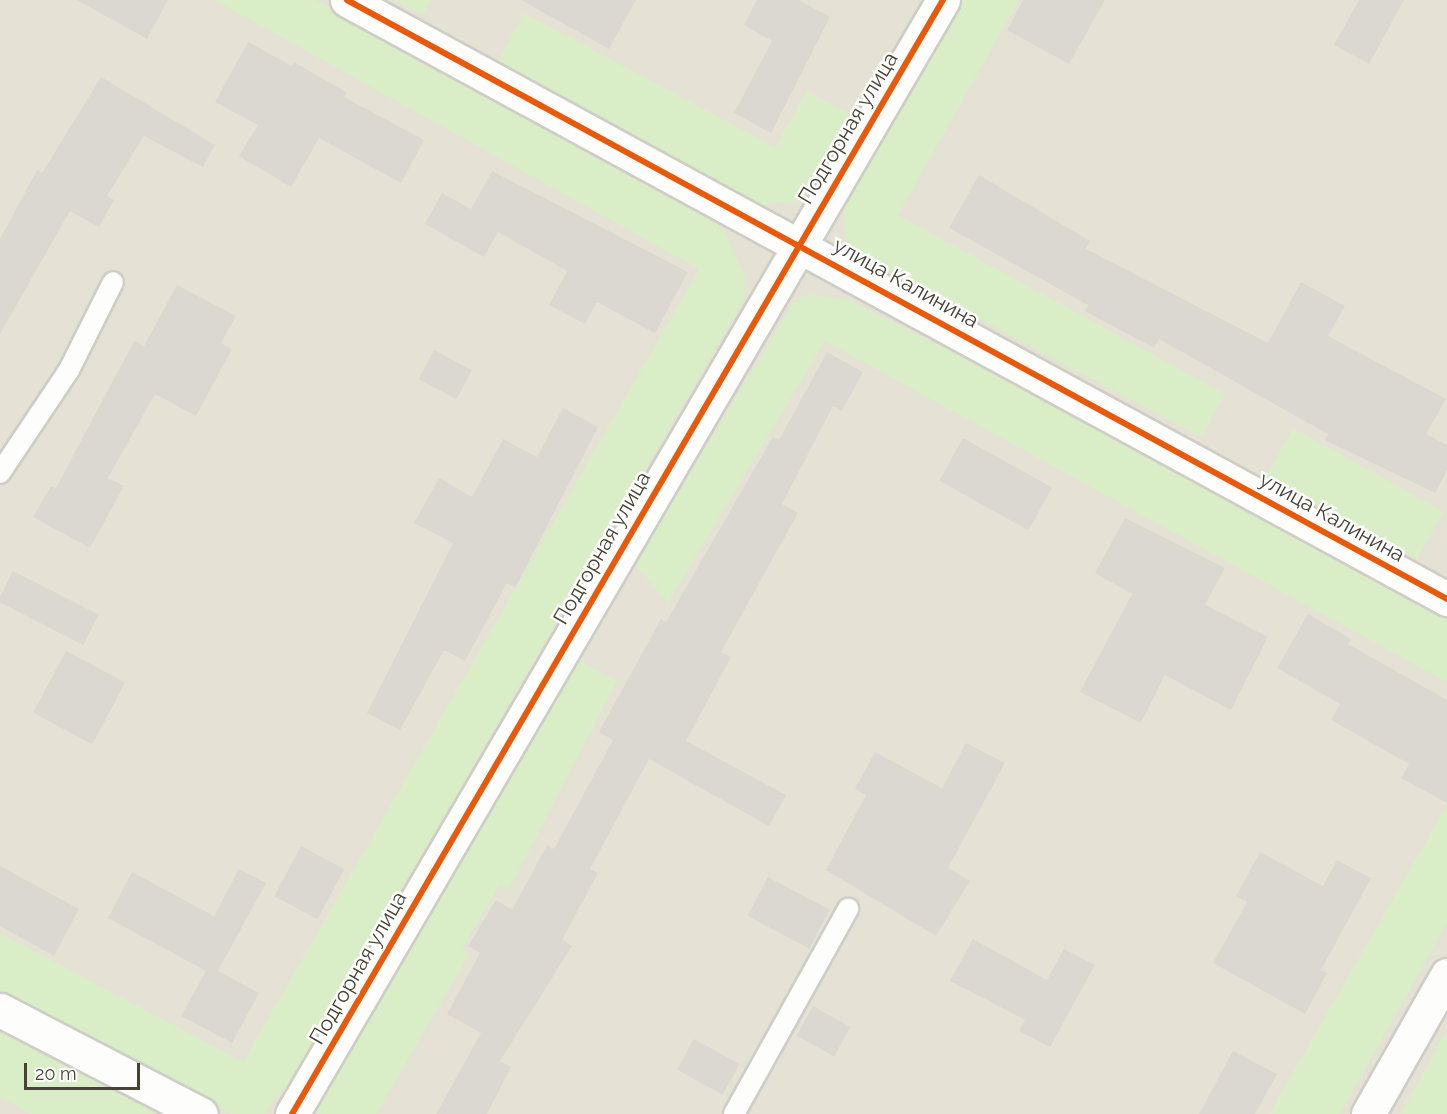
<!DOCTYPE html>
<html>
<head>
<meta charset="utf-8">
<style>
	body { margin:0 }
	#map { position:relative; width:1447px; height:1114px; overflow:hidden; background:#f0efe8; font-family:Raleway,sans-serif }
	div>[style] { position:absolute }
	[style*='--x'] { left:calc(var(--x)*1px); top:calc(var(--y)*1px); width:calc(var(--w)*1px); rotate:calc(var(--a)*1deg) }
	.residential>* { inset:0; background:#e5e2d5; transform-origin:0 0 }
	.green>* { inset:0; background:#d9edc6; transform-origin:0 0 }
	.building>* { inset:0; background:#dad8d1; transform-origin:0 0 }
	.roads { filter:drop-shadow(2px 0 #cecdc6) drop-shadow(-2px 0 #cecdc6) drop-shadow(0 2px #cecdc6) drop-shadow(0 -2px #cecdc6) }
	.service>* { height:20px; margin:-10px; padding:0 10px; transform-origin:10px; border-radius:10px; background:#fdfdfc }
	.minor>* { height:33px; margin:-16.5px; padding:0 16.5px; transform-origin:16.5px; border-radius:16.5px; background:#fdfdfc }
	.cycleway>* { height:6px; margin:-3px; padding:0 3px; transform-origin:3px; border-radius:3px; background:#e8590c }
	span { translate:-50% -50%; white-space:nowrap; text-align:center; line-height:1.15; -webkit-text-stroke:5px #fff; paint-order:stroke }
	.street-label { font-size:21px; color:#474234 }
	.scale { position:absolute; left:24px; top:1063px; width:116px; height:27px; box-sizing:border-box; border:3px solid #474234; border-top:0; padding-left:8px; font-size:18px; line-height:21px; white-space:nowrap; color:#474234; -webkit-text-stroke:4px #fff; paint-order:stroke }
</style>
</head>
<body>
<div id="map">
	<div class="residential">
		<i style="left:0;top:0;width:1447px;height:1114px"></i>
	</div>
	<div class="green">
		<i style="clip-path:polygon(215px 0,315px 0,499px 94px,647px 178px,723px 229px,745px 276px,744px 300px,288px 1085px,264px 1114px,232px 1114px,0 989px,0 933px,243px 1062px,699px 269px)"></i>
		<i style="clip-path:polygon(394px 0,431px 0,423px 15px)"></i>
		<i style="clip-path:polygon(963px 0,1019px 0,898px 215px,1225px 394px,1201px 437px,852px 251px,844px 232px,845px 199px)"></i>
		<i style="clip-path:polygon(524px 13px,775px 147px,807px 91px,856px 117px,815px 187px,794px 202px,757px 205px,497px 63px)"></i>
		<i style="clip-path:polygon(806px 294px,849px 300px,1098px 425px,1447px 619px,1447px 682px,825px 341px,668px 603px,635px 564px,793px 303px)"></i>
		<i style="left:1293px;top:428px;width:172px;height:55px;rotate:29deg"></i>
		<i style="clip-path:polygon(577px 660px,617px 681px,509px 889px,500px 885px,462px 948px,469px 955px,376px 1114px,308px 1114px)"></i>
		<i style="clip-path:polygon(1447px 805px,1447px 923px,1340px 1114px,1269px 1114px)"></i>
		<i style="clip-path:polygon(0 1028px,158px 1114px,31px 1114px,0 1097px)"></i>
		<i style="clip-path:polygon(1447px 1031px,1447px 1114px,1400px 1114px)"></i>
	</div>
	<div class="building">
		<i style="clip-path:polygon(77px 0,168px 0,147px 39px)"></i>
		<i style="clip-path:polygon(521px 0,636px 0,609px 49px)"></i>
		<i style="clip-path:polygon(757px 0,799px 0,830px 17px,771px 133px,734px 113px,772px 41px,744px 25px)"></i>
		<i style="clip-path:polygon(1023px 0,1105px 0,1069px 64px,1007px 30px)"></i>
		<i style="clip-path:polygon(1359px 0,1404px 0,1369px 64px,1334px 45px)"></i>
		<i style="clip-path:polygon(248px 42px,292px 66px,294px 62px,346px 92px,344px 97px,424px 140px,401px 183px,319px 138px,291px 187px,239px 156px,258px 125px,215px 102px)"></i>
		<i style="clip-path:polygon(101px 77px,215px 145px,203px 167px,144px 136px,107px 196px,114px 200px,99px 227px,70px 211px,0 334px,0 239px,37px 170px,42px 173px)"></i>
		<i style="clip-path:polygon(492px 171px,688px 272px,655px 333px,597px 302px,585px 324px,549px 305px,567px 271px,498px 232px,484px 257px,425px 224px,442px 193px,471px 209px)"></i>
		<i style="clip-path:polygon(979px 175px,1090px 241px,1086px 249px,1268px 343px,1301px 282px,1345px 306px,1328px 336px,1446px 399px,1426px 434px,1447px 445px,1447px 470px,1435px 493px,1325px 440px,1328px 434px,1159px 339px,1154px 348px,1085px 311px,1088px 305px,949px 228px)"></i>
		<i style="clip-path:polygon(177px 285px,236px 316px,221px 343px,232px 349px,196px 416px,155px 394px,108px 478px,124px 486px,90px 548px,33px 517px,51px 486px,56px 488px,134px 341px,144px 346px)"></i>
		<i style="left:434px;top:350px;width:43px;height:33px;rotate:28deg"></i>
		<i style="clip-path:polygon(827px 352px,863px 372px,842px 411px,833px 406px,782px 504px,798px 513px,721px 652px,731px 657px,686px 741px,786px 795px,769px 826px,649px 759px,590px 869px,598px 873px,562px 940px,572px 946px,500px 1061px,511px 1067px,487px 1114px,436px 1114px,481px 1033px,447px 1014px,480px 953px,468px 946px,496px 900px,512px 910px,547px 845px,554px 849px,613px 740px,599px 732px,661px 619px,666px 622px,773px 437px,779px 440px)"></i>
		<i style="clip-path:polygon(563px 408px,598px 427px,515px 588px,507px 583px,465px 661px,444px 650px,400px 730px,367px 713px,453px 543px,414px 523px,439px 478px,472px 497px,503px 439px,537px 457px)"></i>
		<i style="left:963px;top:438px;width:102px;height:49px;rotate:29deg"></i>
		<i style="clip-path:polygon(1125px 518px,1225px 568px,1205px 605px,1268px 637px,1231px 710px,1165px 675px,1141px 723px,1080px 692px,1132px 594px,1095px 573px)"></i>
		<i style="left:13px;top:571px;width:96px;height:34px;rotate:27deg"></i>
		<i style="clip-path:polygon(1308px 614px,1351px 639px,1348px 644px,1447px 700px,1447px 803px,1401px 778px,1409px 764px,1331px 720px,1340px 704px,1277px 668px)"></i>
		<i style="left:66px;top:651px;width:67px;height:70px;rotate:28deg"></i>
		<i style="clip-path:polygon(966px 743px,1005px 763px,948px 868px,970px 881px,936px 936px,826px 870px,866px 795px,855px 789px,875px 752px,942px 788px)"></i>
		<i style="left:301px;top:846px;width:49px;height:57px;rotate:28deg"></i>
		<i style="clip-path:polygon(1260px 852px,1323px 886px,1337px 860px,1371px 878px,1321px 970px,1327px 973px,1305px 1014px,1213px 963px,1247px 902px,1236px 896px)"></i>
		<i style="clip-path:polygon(0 866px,79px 909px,54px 956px,0 926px)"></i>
		<i style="clip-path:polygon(239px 869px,266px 883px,218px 971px,259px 993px,232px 1043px,181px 1016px,206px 971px,108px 918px,132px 872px,214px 916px)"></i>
		<i style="left:768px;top:877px;width:70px;height:44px;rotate:28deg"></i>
		<i style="clip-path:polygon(973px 939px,1047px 980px,1064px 949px,1095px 965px,1050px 1047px,1019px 1031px,1025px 1020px,950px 981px)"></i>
		<i style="left:813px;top:1006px;width:43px;height:34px;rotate:29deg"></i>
		<i style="left:694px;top:1039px;width:52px;height:35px;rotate:29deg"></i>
		<i style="clip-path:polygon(1233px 1051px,1277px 1074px,1255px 1114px,1199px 1114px)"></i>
	</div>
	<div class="roads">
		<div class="service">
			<i style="--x:0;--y:473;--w:124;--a:-56.2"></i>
			<i style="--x:69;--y:370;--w:98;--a:-63.4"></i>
			<i style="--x:734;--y:1114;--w:235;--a:-60.9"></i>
		</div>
		<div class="minor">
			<i style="--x:347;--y:0;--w:1253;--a:28.57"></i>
			<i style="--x:0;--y:1010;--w:226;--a:27.4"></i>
			<i style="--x:292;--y:1114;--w:1290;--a:-59.7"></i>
			<i style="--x:1368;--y:1114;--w:160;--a:-60.4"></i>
		</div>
	</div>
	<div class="cycleway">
		<i style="--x:347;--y:0;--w:1253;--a:28.57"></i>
		<i style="--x:292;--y:1114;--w:1290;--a:-59.7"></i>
	</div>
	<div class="street-label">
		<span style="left:848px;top:128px;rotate:-59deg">Подгорная улица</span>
		<span style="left:906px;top:283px;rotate:29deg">улица Калинина</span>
		<span style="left:1332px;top:517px;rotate:29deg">улица Калинина</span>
		<span style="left:602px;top:548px;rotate:-60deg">Подгорная улица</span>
		<span style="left:358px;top:968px;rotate:-60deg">Подгорная улица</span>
	</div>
	<div class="scale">20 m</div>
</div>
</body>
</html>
